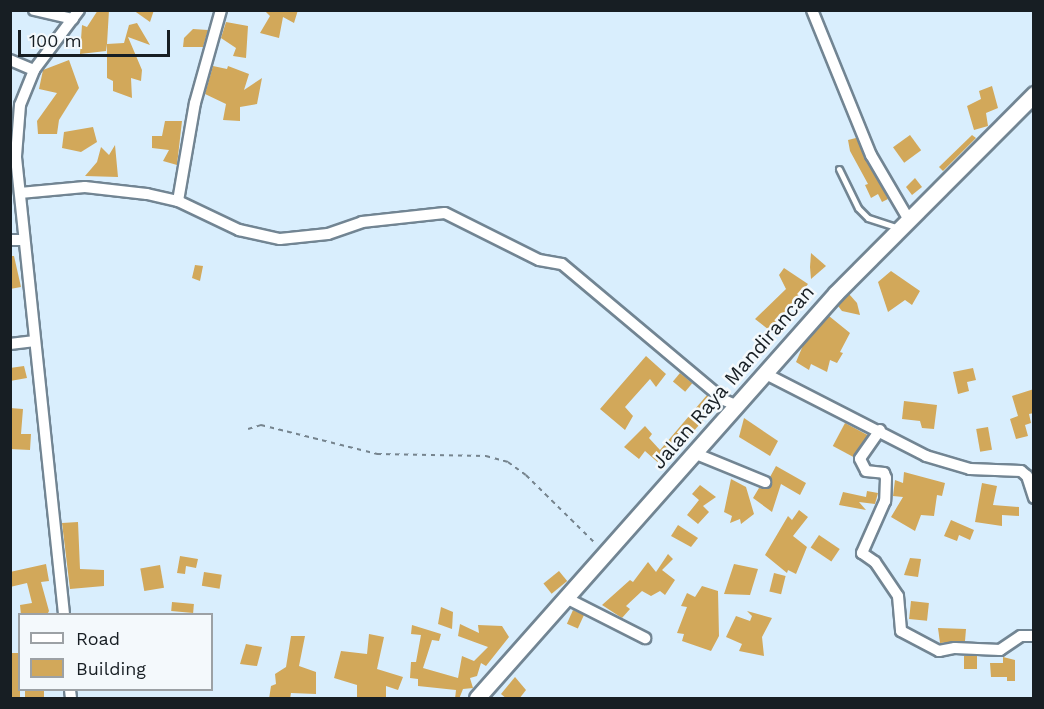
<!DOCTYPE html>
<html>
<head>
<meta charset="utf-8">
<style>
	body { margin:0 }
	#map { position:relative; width:1044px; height:709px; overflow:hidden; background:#d9eefd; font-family:"Work Sans",sans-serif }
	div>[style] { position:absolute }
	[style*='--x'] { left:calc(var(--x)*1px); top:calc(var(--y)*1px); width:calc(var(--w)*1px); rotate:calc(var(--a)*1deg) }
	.building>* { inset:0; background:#d2a85a; transform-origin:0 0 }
	.path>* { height:1.5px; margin-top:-0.75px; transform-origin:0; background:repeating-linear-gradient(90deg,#76848e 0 4.5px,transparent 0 9px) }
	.roads { filter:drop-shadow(2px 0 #728593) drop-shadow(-2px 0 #728593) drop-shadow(0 2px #728593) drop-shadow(0 -2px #728593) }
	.lane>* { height:5px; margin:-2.5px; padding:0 2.5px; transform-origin:2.5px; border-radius:2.5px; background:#fff }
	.street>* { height:10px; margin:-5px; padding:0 5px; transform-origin:5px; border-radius:5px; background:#fff }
	.secondary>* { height:15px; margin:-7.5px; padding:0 7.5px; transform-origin:7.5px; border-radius:7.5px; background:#fff }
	span { translate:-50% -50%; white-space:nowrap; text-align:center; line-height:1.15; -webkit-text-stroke:5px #f4f9fc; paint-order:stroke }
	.street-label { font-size:20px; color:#171e23 }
	.frame { position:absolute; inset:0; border:12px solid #171e23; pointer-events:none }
	.legend { position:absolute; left:18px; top:613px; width:195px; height:78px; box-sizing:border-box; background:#f4f9fc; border:2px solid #9ca1a5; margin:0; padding:8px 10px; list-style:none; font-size:18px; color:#171e23 }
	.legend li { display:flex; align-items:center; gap:12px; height:30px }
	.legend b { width:30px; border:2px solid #9ca1a5 }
	.scale { position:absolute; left:18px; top:30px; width:152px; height:27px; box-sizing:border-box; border:3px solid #171e23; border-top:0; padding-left:8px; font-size:18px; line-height:21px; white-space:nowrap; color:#171e23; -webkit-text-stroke:4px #f4f9fc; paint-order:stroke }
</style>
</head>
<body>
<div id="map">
	<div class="building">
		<i style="clip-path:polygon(98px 10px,109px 10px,107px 44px,124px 43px,129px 25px,137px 23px,150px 45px,128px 37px,142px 70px,141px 81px,131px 78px,132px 98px,113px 91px,113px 81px,107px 78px,107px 44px,106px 51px,80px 54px,82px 25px,87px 27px)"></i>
		<i style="clip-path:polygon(133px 10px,154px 10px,150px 22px)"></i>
		<i style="clip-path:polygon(264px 10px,298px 10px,294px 23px,283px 17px,279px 38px,260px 33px,270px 16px)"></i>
		<i style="clip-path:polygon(226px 22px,248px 26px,246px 58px,233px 56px,236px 48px,221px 38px)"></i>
		<i style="clip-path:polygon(193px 29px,208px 30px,203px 47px,183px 47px,184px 38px)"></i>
		<i style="clip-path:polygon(69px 60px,79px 88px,59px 120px,57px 134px,38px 134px,37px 121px,57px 93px,39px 89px,43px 70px)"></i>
		<i style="clip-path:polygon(213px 66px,227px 69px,228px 66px,249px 74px,244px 90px,262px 78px,257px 104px,240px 107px,240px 121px,223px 120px,226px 104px,205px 94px)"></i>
		<i style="clip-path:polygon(992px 86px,998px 108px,986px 113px,988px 126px,974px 130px,967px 106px,981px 99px,979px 91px)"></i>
		<i style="clip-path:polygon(165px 121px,182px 121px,177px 165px,163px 161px,169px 150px,152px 148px,152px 136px,162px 136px)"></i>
		<i style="clip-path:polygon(93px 127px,97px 142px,81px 152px,62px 148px,64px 132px)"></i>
		<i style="left:910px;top:135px;width:19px;height:21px;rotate:54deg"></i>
		<i style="clip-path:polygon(972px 135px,976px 138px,943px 171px,939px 167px)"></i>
		<i style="clip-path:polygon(856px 138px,888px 199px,882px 202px,878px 194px,871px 198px,865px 185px,868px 184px,850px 151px,848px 140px)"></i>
		<i style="clip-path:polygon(115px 145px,118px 177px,85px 176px,97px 162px,101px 147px,109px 155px)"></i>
		<i style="clip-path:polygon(915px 178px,922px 187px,912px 195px,906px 187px)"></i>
		<i style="clip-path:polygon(811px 253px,826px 266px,811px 279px,810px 267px)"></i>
		<i style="clip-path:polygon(10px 256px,14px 256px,21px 287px,10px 289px)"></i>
		<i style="clip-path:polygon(195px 265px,203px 266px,200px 281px,192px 278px)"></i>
		<i style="clip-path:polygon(784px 268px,808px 284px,780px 318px,783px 320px,773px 333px,755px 319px,786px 289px,779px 275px)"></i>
		<i style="clip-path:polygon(891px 271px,920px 291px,912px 305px,905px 300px,888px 312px,878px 282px)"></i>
		<i style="clip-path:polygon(849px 294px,857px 303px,860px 315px,842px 311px,838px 306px)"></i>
		<i style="clip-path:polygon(829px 316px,850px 333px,840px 352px,843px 353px,837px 363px,830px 360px,827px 372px,811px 364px,809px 370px,796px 362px,804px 343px)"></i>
		<i style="clip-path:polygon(646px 356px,666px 374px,656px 387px,650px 379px,625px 407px,633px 416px,625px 430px,600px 409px)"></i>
		<i style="clip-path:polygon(24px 366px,27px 378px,10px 381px,10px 368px)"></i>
		<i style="clip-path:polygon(973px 368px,976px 380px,967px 382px,969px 391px,958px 394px,953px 372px)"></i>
		<i style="left:680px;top:373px;width:16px;height:11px;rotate:40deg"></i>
		<i style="clip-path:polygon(1034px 389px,1034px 413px,1029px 414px,1031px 423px,1025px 425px,1028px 436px,1016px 439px,1010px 419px,1018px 416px,1012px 396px)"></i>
		<i style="clip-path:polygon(707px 395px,717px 404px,663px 467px,645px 451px,639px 459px,624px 447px,645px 426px,652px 434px,649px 438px,660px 450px)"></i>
		<i style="clip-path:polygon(904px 401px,937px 405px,934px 429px,922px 428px,920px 421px,902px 419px)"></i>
		<i style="clip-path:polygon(10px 408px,23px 409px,21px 434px,31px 434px,30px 450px,10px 449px)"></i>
		<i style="clip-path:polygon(744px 418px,778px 441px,770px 456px,739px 437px)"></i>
		<i style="left:845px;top:423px;width:26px;height:26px;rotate:28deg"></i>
		<i style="left:988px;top:427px;width:23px;height:12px;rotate:80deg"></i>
		<i style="clip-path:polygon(776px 466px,806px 483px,800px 495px,781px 484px,772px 512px,753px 498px,759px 488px,767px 489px,772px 485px,770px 477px)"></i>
		<i style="clip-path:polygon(904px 472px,945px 483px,942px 496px,937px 495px,934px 516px,921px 515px,915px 531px,891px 517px,903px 497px,893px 496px,895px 480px,903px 483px)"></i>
		<i style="clip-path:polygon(731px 479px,746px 487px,754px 514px,741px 524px,740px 519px,730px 523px,732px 516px,724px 512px)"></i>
		<i style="clip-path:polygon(982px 483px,997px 486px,993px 505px,1019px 507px,1019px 516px,1002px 515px,1002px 526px,975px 522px)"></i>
		<i style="clip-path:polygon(700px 485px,716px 497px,703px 506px,709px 512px,698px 524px,687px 515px,699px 500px,692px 494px)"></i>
		<i style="clip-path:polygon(867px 491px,878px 493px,875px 504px,859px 502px,866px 510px,839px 505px,843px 492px,866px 497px)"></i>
		<i style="clip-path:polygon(799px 510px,808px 517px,793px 536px,807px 547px,796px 574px,788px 570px,787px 573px,765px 555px,788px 516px,792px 520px)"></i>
		<i style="clip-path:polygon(951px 520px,974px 530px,970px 540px,959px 535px,957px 541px,944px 536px)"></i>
		<i style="clip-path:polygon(78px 522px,80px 569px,104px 570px,104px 586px,70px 589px,62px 523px)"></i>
		<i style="clip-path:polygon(678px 525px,698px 538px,691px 547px,671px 536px)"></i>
		<i style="left:819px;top:535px;width:25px;height:15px;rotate:34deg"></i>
		<i style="clip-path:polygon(668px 554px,673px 559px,662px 570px,675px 580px,665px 595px,660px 591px,651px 596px,642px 591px,626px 606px,630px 609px,622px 618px,602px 605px,630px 580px,633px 582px,648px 562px,656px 572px)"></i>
		<i style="clip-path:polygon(180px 556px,198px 559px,196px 568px,186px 566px,185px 574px,177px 573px)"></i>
		<i style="clip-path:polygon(910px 558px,921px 559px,918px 577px,904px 575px)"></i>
		<i style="clip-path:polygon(46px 564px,49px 581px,41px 582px,49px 611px,47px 615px,21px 615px,20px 605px,32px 603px,27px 583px,10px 587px,10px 572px)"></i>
		<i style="clip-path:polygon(734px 564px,758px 569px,750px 595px,724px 594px)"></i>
		<i style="left:160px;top:565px;width:23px;height:20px;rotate:80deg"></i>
		<i style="left:559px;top:571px;width:13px;height:20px;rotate:51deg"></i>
		<i style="left:204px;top:572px;width:18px;height:14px;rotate:9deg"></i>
		<i style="left:774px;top:573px;width:12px;height:19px;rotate:14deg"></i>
		<i style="clip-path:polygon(702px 586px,718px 591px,719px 636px,711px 651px,682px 641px,684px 634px,677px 633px,687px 607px,681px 606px,687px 593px,695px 597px)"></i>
		<i style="left:911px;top:601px;width:18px;height:18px;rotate:6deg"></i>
		<i style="left:172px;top:602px;width:22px;height:9px;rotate:5deg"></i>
		<i style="clip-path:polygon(441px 607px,453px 612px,452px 629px,438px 624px)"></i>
		<i style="left:573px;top:610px;width:12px;height:15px;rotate:24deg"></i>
		<i style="clip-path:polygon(747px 611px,772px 618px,762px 637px,764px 656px,739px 651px,742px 644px,726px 637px,736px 616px,750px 621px,752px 616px)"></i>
		<i style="clip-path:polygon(460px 624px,479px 633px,478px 625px,502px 626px,509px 637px,486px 666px,481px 663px,477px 676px,470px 678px,473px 688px,463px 689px,459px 699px,455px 699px,456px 690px,418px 686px,418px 679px,410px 678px,411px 662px,416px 662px,421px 635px,411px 634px,412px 625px,441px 634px,439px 641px,432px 640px,423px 668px,458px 678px,462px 656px,474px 661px,488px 647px,458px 636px)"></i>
		<i style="clip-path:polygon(938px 628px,966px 629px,965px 641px,940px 643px)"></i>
		<i style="clip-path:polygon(369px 634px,384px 637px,377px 669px,403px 677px,398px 690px,386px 686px,386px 697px,357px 699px,357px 685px,334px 678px,341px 651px,367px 654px)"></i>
		<i style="clip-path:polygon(291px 636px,305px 636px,299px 666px,316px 672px,316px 694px,291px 693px,290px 699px,269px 699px,271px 686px,276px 684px,275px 674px,286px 667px)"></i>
		<i style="clip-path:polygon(246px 644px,262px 647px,257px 666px,240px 664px)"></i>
		<i style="clip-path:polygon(10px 653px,20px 653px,20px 699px,12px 699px)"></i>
		<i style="left:964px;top:656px;width:13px;height:13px"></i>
		<i style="clip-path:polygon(1003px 657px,1015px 660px,1015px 681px,1007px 681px,1007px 677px,991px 677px,990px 663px,1003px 663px)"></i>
		<i style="clip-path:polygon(515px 677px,526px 690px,519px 699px,507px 699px,501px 694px)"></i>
		<i style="left:25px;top:690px;width:19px;height:9px"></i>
	</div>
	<div class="path">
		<i style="--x:248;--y:429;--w:14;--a:-17"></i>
		<i style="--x:261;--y:425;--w:120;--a:14"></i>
		<i style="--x:377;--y:454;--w:109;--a:1.1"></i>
		<i style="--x:486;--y:456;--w:23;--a:15"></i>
		<i style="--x:508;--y:462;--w:22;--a:36"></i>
		<i style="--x:526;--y:475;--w:97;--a:44.6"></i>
	</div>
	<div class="roads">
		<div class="lane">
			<i style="--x:839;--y:169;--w:43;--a:64"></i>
			<i style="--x:858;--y:208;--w:14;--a:45"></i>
			<i style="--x:868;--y:218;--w:32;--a:18"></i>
		</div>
		<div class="street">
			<i style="--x:34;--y:10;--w:40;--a:13"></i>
			<i style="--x:812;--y:10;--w:157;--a:67.9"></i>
			<i style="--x:871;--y:155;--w:75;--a:59.7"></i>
			<i style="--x:10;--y:60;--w:26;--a:23"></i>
			<i style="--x:20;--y:193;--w:65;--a:-5.3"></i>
			<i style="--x:85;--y:187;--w:62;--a:6.4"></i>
			<i style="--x:147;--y:194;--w:32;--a:13"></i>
			<i style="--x:178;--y:201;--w:68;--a:25.4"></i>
			<i style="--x:239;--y:230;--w:42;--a:12.4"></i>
			<i style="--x:280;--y:239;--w:48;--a:-5.9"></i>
			<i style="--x:328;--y:234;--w:36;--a:-19"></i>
			<i style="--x:362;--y:222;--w:83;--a:-6.2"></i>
			<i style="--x:445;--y:213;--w:105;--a:26.6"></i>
			<i style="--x:539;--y:260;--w:23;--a:10"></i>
			<i style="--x:562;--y:264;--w:212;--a:40"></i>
			<i style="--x:724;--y:400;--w:12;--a:24"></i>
			<i style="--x:178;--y:201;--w:99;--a:-80.2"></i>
			<i style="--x:195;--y:103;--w:97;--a:-74.4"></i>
			<i style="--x:10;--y:240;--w:14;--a:0"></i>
			<i style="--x:10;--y:344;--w:23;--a:-7"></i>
			<i style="--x:764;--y:373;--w:182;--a:27.1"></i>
			<i style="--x:926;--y:456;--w:46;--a:16.5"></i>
			<i style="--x:970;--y:469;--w:51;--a:2.2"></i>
			<i style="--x:1021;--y:471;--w:8;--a:40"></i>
			<i style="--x:1027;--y:476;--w:23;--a:72"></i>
			<i style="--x:880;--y:430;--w:35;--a:125"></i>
			<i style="--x:860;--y:459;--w:13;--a:63"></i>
			<i style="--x:866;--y:471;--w:18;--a:6"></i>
			<i style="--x:884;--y:473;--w:5;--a:68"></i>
			<i style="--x:886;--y:478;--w:23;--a:92"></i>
			<i style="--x:885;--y:501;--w:57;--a:113.9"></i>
			<i style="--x:862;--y:553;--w:16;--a:35"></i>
			<i style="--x:875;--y:562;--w:41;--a:55.9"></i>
			<i style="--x:898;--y:596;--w:35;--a:85"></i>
			<i style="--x:901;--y:631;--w:43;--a:27.8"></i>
			<i style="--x:939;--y:651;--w:16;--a:-11"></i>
			<i style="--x:955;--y:648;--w:45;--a:2.5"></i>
			<i style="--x:1000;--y:650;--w:25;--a:-34"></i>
			<i style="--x:1021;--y:636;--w:13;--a:0"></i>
			<i style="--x:694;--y:453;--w:77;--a:22.2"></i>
			<i style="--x:566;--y:598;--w:89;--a:26.9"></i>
			<i style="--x:64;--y:614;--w:461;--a:-96"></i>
			<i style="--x:16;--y:156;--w:51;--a:-85.5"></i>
			<i style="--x:20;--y:105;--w:38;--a:-68"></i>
			<i style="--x:34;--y:70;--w:75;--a:-53.1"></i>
			<i style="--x:70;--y:690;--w:8;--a:83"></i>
		</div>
		<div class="secondary">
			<i style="--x:477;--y:698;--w:541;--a:-48.45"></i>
			<i style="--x:836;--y:293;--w:281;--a:-45.1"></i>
		</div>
	</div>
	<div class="street-label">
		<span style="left:733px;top:377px;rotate:-49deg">Jalan Raya Mandirancan</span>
	</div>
	<div class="frame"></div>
	<ul class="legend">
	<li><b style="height:8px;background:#fff"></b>Road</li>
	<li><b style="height:16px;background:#d2a85a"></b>Building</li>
	</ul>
	<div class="scale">100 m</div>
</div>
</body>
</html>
